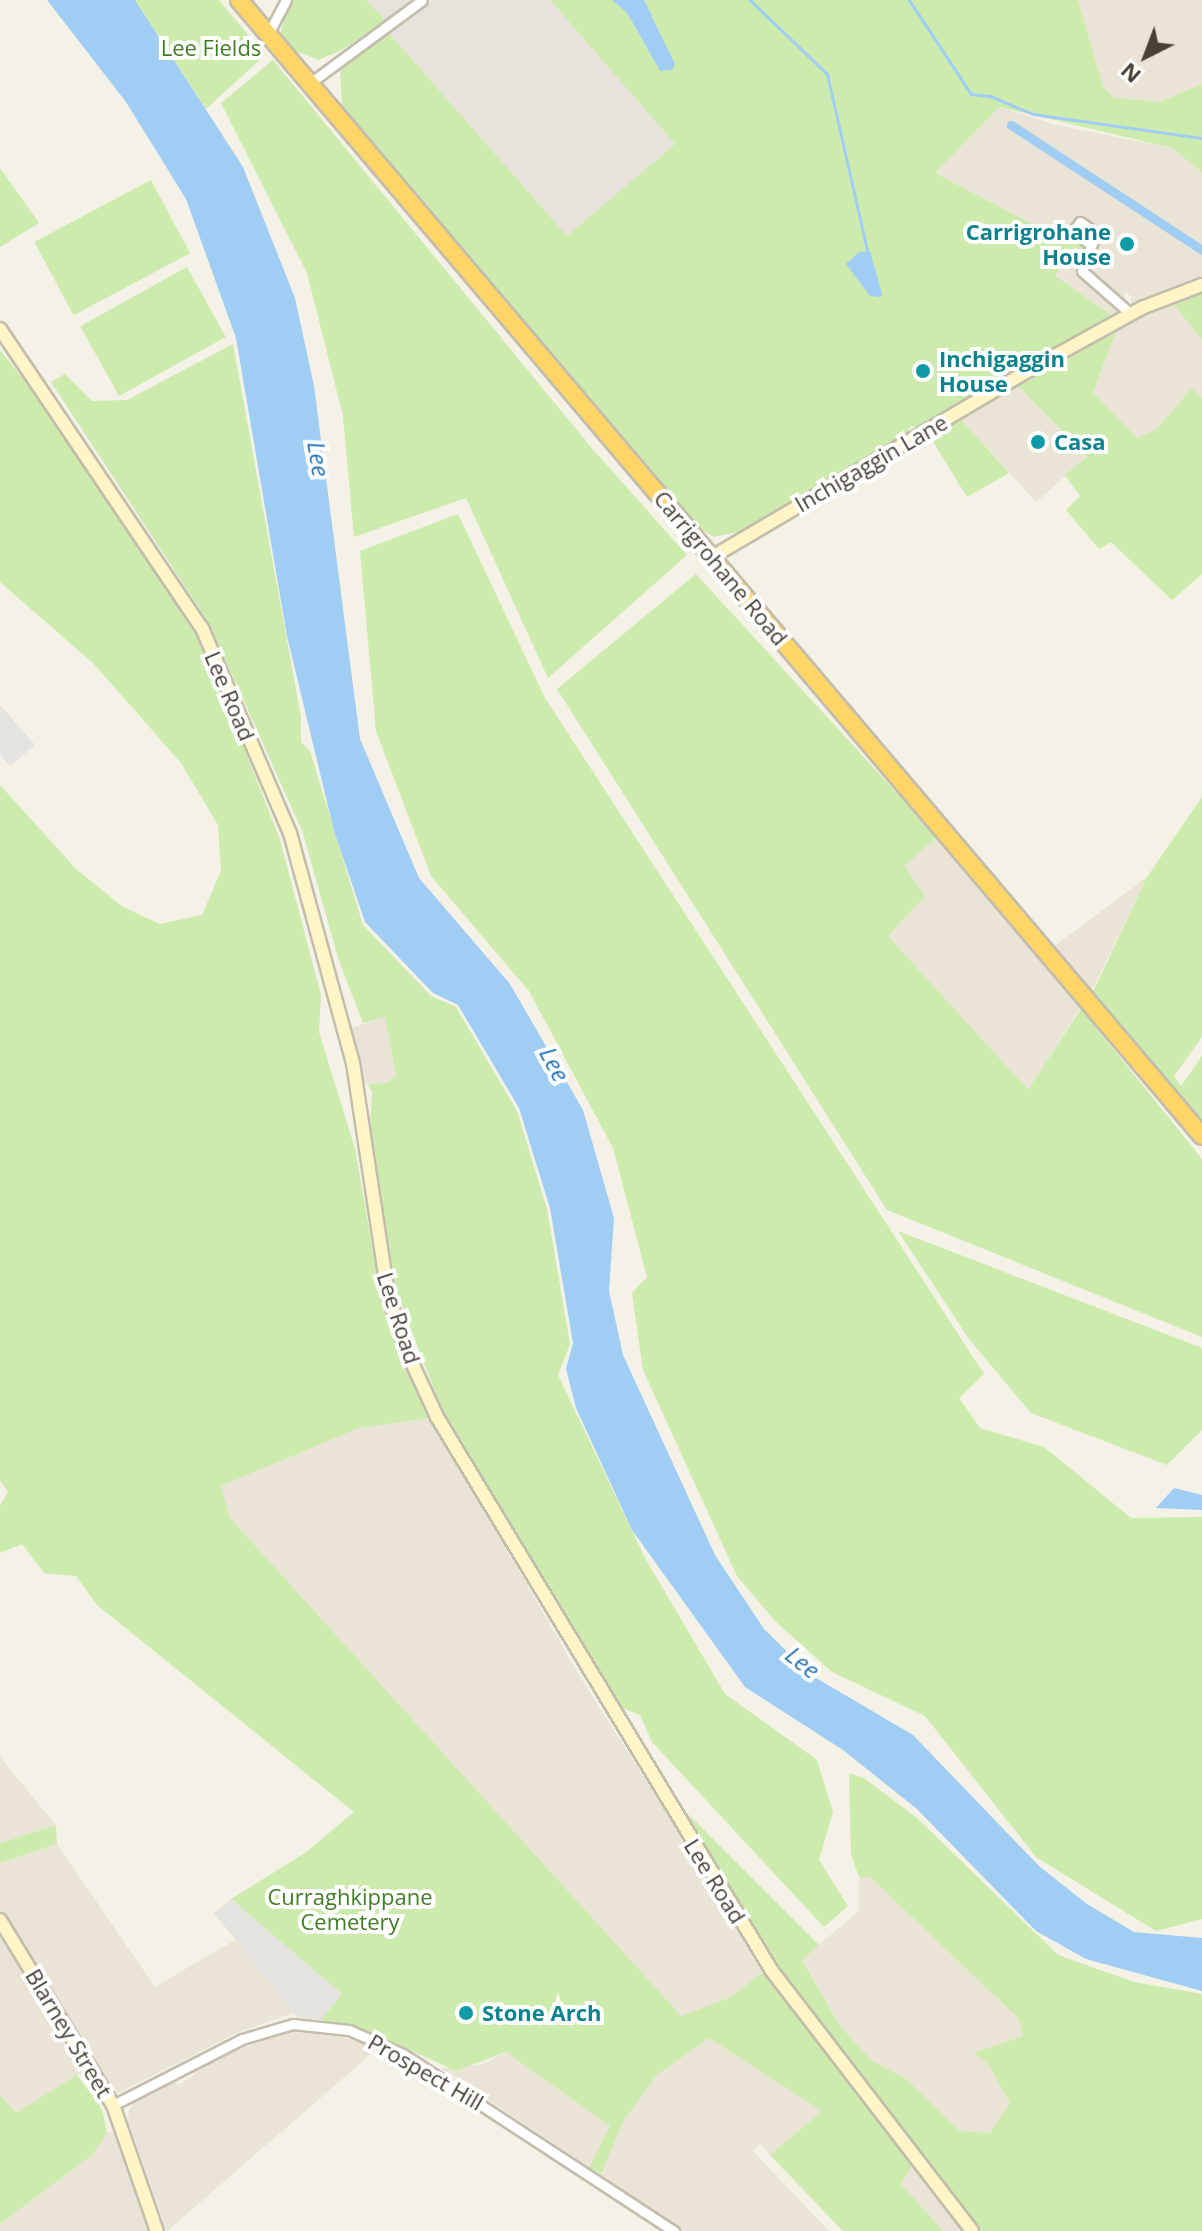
<!DOCTYPE html>
<html>
<head>
<meta charset="utf-8">
<style>
	body { margin:0 }
	#map { position:relative; width:1202px; height:2231px; overflow:hidden; background:#f4f1e7; font-family:"Open Sans",sans-serif }
	div>[style] { position:absolute }
	[style*='--x'] { left:calc(var(--x)*1px); top:calc(var(--y)*1px); width:calc(var(--w)*1px); rotate:calc(var(--a)*1deg) }
	.residential>* { inset:0; background:#e9e4d5 }
	.industrial>* { inset:0; background:#e7e2dc }
	.green>* { inset:0; background:#ccebad; transform-origin:0 0 }
	.parking>* { inset:0; background:#e5e3df }
	.water>* { inset:0; background:#a0cdf4 }
	.stream>* { height:3px; margin:-1.5px; padding:0 1.5px; transform-origin:1.5px; border-radius:1.5px; background:#a0cdf4 }
	.canal>* { height:9px; margin:-4.5px; padding:0 4.5px; transform-origin:4.5px; border-radius:4.5px; background:#a0cdf4 }
	.roads { filter:drop-shadow(2px 0 #c3bdac) drop-shadow(-2px 0 #c3bdac) drop-shadow(0 2px #c3bdac) drop-shadow(0 -2px #c3bdac) }
	.street>* { height:9px; margin:-4.5px; padding:0 4.5px; transform-origin:4.5px; border-radius:4.5px; background:#fff }
	.secondary>* { height:12px; margin:-6px; padding:0 6px; transform-origin:6px; border-radius:6px; background:#fff5c6 }
	.highway>* { height:16px; margin:-8px; padding:0 8px; transform-origin:8px; border-radius:8px; background:#ffd567 }
	.dots>* { width:22px; height:22px; translate:-50% -50%; box-sizing:border-box; border:4px solid #fff; border-radius:50% }
	span { translate:-50% -50%; white-space:nowrap; text-align:center; line-height:1.15; -webkit-text-stroke:8px #fff; paint-order:stroke }
	.park-label { font-size:22px; color:#417d25 }
	.culture-label { font-size:22px; color:#0d838f; font-weight:700 }
	.right { translate:-100% -50%; text-align:right }
	.left { translate:0 -50%; text-align:left }
	.street-label { font-size:22px; color:#484235 }
	.water-label { font-size:24px; color:#2874ba; font-style:italic }
	.north { position:absolute; left:1106px; top:16px; width:80px; height:80px; -webkit-text-stroke:6px #fff; paint-order:stroke; rotate:222deg; font-size:22px; font-weight:700; line-height:32px; text-align:center; color:#484235 }
	.north::after { content:''; display:block; margin:auto; width:28px; height:36px; background:#484235; clip-path:polygon(50% 0,100% 100%,50% 72%,0 100%) }
</style>
</head>
<body>
<div id="map">
	<div class="residential">
		<i style="clip-path:polygon(1078px 0,1202px 0,1202px 84px,1160px 102px,1116px 98px,1103px 87px)"></i>
		<i style="clip-path:polygon(999px 107px,1053px 124px,1172px 148px,1202px 171px,1202px 398px,1192px 389px,1157px 429px,1137px 438px,1093px 392px,1118px 324px,1132px 317px,1131px 296px,1125px 292px,1122px 310px,1114px 317px,1054px 276px,1073px 246px,935px 173px)"></i>
		<i style="clip-path:polygon(1015px 383px,1087px 457px,1036px 502px,959px 417px)"></i>
		<i style="clip-path:polygon(937px 837px,1035px 952px,1057px 944px,1147px 877px,1093px 988px,1028px 1091px,888px 936px,925px 896px,903px 866px)"></i>
		<i style="clip-path:polygon(385px 1017px,396px 1075px,389px 1082px,368px 1085px,360px 1080px,351px 1028px)"></i>
		<i style="clip-path:polygon(431px 1418px,579px 1675px,766px 1970px,731px 1997px,681px 2017px,230px 1518px,221px 1486px,359px 1428px)"></i>
		<i style="clip-path:polygon(0 1757px,56px 1825px,0 1843px)"></i>
		<i style="clip-path:polygon(57px 1844px,155px 1987px,235px 1940px,296px 2012px,239px 2032px,112px 2096px,0 1908px,0 1863px)"></i>
		<i style="clip-path:polygon(859px 1877px,870px 1877px,1019px 2019px,1024px 2036px,988px 2064px,1010px 2103px,990px 2133px,960px 2131px,905px 2078px,871px 2060px,840px 2026px,802px 1959px,859px 1911px)"></i>
		<i style="clip-path:polygon(0 1938px,86px 2070px,16px 2113px,0 2095px)"></i>
		<i style="clip-path:polygon(287px 2031px,329px 2032px,378px 2048px,167px 2231px,128px 2121px,129px 2110px,135px 2102px,173px 2081px,178px 2085px,190px 2078px,209px 2061px)"></i>
		<i style="clip-path:polygon(709px 2038px,822px 2111px,770px 2155px,760px 2144px,753px 2151px,829px 2231px,680px 2231px,601px 2174px,624px 2120px,657px 2075px)"></i>
		<i style="clip-path:polygon(506px 2052px,610px 2126px,589px 2167px,441px 2068px,481px 2065px)"></i>
		<i style="clip-path:polygon(117px 2130px,152px 2231px,0 2231px,0 2224px,92px 2155px,107px 2133px)"></i>
		<i style="clip-path:polygon(912px 2165px,925px 2177px,965px 2231px,943px 2231px,900px 2183px)"></i>
	</div>
	<div class="industrial">
		<i style="clip-path:polygon(366px 0,550px 0,675px 144px,567px 236px,388px 32px,385px 20px)"></i>
	</div>
	<div class="green">
		<i style="clip-path:polygon(135px 0,219px 0,265px 55px,206px 109px)"></i>
		<i style="clip-path:polygon(289px 0,366px 0,385px 20px,342px 50px,318px 60px,291px 49px,280px 36px)"></i>
		<i style="clip-path:polygon(550px 0,612px 0,627px 13px,660px 71px,675px 64px,644px 0,1078px 0,1103px 87px,1115px 98px,1160px 102px,1202px 84px,1202px 172px,1172px 148px,999px 107px,935px 173px,1061px 239px,1065px 227px,1070px 231px,1065px 239px,1084px 243px,1084px 253px,1079px 260px,1082px 251px,1073px 247px,1055px 276px,1114px 317px,923px 428px,911px 426px,904px 437px,739px 532px,714px 537px,696px 526px,342px 107px,340px 68px,388px 32px,567px 236px,675px 144px)"></i>
		<i style="clip-path:polygon(273px 60px,590px 446px,687px 555px,548px 678px,466px 498px,354px 537px,343px 416px,307px 273px,221px 103px)"></i>
		<i style="clip-path:polygon(0 168px,39px 223px,0 247px)"></i>
		<i style="left:151px;top:180px;width:83px;height:132px;rotate:62deg"></i>
		<i style="left:187px;top:267px;width:80px;height:122px;rotate:61deg"></i>
		<i style="clip-path:polygon(1202px 289px,1202px 339px,1170px 300px)"></i>
		<i style="clip-path:polygon(1107px 330px,1115px 334px,1093px 392px,1137px 438px,1157px 429px,1192px 388px,1202px 398px,1202px 574px,1172px 600px,1111px 542px,1099px 549px,1066px 510px,1080px 496px,1065px 475px,1087px 457px,1015px 383px)"></i>
		<i style="clip-path:polygon(233px 344px,301px 717px,301px 742px,310px 751px,363px 925px,431px 996px,456px 1007px,517px 1111px,547px 1209px,570px 1344px,558px 1375px,645px 1558px,725px 1694px,817px 1760px,833px 1812px,819px 1860px,848px 1906px,824px 1927px,652px 1742px,640px 1715px,622px 1708px,445px 1417px,397px 1293px,369px 1145px,372px 1092px,368px 1085px,389px 1082px,396px 1075px,385px 1017px,363px 1023px,338px 958px,303px 833px,209px 623px,51px 382px,65px 374px,92px 401px,127px 400px)"></i>
		<i style="clip-path:polygon(0 350px,54px 417px,202px 640px,280px 840px,321px 995px,319px 1032px,355px 1149px,381px 1296px,402px 1360px,431px 1418px,359px 1428px,221px 1486px,230px 1518px,681px 2016px,731px 1997px,766px 1970px,912px 2165px,901px 2184px,943px 2231px,843px 2231px,770px 2155px,822px 2111px,709px 2038px,657px 2075px,624px 2120px,601px 2174px,589px 2167px,610px 2126px,506px 2052px,456px 2071px,401px 2046px,321px 2020px,342px 1994px,231px 1899px,305px 1853px,354px 1812px,97px 1605px,76px 1576px,44px 1573px,22px 1544px,0 1553px,0 1506px,8px 1492px,0 1480px,0 785px,76px 869px,123px 907px,160px 924px,202px 915px,221px 871px,218px 825px,181px 763px,94px 664px,0 582px)"></i>
		<i style="clip-path:polygon(959px 417px,1009px 473px,967px 497px,930px 437px)"></i>
		<i style="clip-path:polygon(458px 514px,545px 698px,984px 1374px,959px 1398px,980px 1428px,1044px 1447px,1131px 1518px,1202px 1517px,1202px 1919px,1156px 1931px,1036px 1857px,925px 1716px,832px 1672px,776px 1622px,737px 1576px,643px 1370px,632px 1293px,647px 1277px,613px 1148px,529px 991px,431px 876px,376px 731px,360px 551px)"></i>
		<i style="clip-path:polygon(696px 574px,937px 837px,904px 866px,925px 896px,888px 936px,1028px 1090px,1081px 1009px,1202px 1159px,1202px 1337px,887px 1210px,557px 689px)"></i>
		<i style="clip-path:polygon(1202px 797px,1202px 1037px,1174px 1076px,1181px 1086px,1202px 1056px,1202px 1125px,1090px 998px,1147px 877px)"></i>
		<i style="clip-path:polygon(898px 1231px,1202px 1348px,1202px 1430px,1167px 1465px,1031px 1413px,969px 1339px)"></i>
		<i style="clip-path:polygon(849px 1773px,864px 1778px,917px 1818px,1058px 1955px,1134px 1982px,1202px 1994px,1202px 2231px,982px 2231px,773px 1967px,687px 1813px,819px 1945px,802px 1960px,840px 2026px,871px 2060px,905px 2078px,960px 2131px,990px 2133px,1010px 2103px,988px 2064px,974px 2053px,1023px 2036px,1019px 2019px,870px 1877px,859px 1877px,851px 1855px)"></i>
		<i style="clip-path:polygon(56px 1825px,57px 1844px,0 1863px,0 1843px)"></i>
		<i style="clip-path:polygon(77px 2075px,102px 2109px,107px 2133px,92px 2155px,0 2224px,0 2095px,16px 2113px)"></i>
	</div>
	<div class="parking">
		<i style="clip-path:polygon(0 705px,35px 745px,10px 766px,0 755px)"></i>
		<i style="clip-path:polygon(231px 1899px,342px 1994px,321px 2020px,297px 2017px,214px 1913px)"></i>
	</div>
	<div class="water">
		<i style="clip-path:polygon(47px 0,135px 0,243px 167px,295px 298px,314px 386px,360px 739px,419px 878px,510px 984px,583px 1110px,614px 1218px,609px 1291px,623px 1355px,715px 1555px,764px 1629px,811px 1675px,913px 1735px,1039px 1866px,1087px 1904px,1134px 1932px,1202px 1938px,1202px 1991px,1086px 1959px,1036px 1931px,917px 1809px,843px 1750px,745px 1687px,632px 1530px,576px 1408px,566px 1369px,573px 1343px,550px 1208px,519px 1108px,458px 1005px,433px 993px,365px 922px,334px 831px,287px 636px,236px 338px,186px 199px,126px 102px)"></i>
		<i style="clip-path:polygon(612px 0,644px 0,675px 64px,672px 70px,660px 71px,627px 13px)"></i>
		<i style="clip-path:polygon(870px 251px,882px 294px,880px 297px,870px 296px,846px 264px,859px 252px)"></i>
		<i style="clip-path:polygon(1174px 1488px,1202px 1495px,1202px 1510px,1156px 1508px)"></i>
	</div>
	<div class="stream">
		<i style="--x:750;--y:0;--w:107;--a:43.9"></i>
		<i style="--x:827;--y:74;--w:180;--a:77.2"></i>
		<i style="--x:909;--y:0;--w:113;--a:56.6"></i>
		<i style="--x:971;--y:94;--w:19;--a:6"></i>
		<i style="--x:990;--y:96;--w:47;--a:22.7"></i>
		<i style="--x:1033;--y:114;--w:171;--a:8.1"></i>
	</div>
	<div class="canal">
		<i style="--x:1011;--y:125;--w:228;--a:33.2"></i>
	</div>
	<div class="roads">
		<div class="street">
			<i style="--x:268;--y:34;--w:38;--a:-62"></i>
			<i style="--x:310;--y:83;--w:139;--a:-36.5"></i>
			<i style="--x:1089;--y:243;--w:19;--a:-145"></i>
			<i style="--x:1073;--y:232;--w:12;--a:-55"></i>
			<i style="--x:1080;--y:222;--w:19;--a:35"></i>
			<i style="--x:1096;--y:233;--w:40;--a:110.2"></i>
			<i style="--x:1082;--y:271;--w:65;--a:41.3"></i>
			<i style="--x:113;--y:2105;--w:145;--a:-27.1"></i>
			<i style="--x:242;--y:2039;--w:53;--a:-16.4"></i>
			<i style="--x:293;--y:2024;--w:56;--a:6.1"></i>
			<i style="--x:349;--y:2030;--w:59;--a:24"></i>
			<i style="--x:403;--y:2054;--w:324;--a:33.2"></i>
		</div>
		<div class="secondary">
			<i style="--x:0;--y:329;--w:361;--a:56"></i>
			<i style="--x:202;--y:628;--w:223;--a:66.8"></i>
			<i style="--x:290;--y:833;--w:238;--a:74.7"></i>
			<i style="--x:353;--y:1063;--w:235;--a:81.4"></i>
			<i style="--x:388;--y:1295;--w:60;--a:71.6"></i>
			<i style="--x:407;--y:1352;--w:72;--a:65.2"></i>
			<i style="--x:437;--y:1417;--w:647;--a:58.84"></i>
			<i style="--x:772;--y:1971;--w:328;--a:52.4"></i>
			<i style="--x:712;--y:557;--w:370;--a:-30.5"></i>
			<i style="--x:1031;--y:369;--w:129;--a:-28.8"></i>
			<i style="--x:1144;--y:307;--w:62;--a:-20.8"></i>
			<i style="--x:0;--y:1920;--w:217;--a:58.6"></i>
			<i style="--x:113;--y:2105;--w:133;--a:70.8"></i>
		</div>
		<div class="highway">
			<i style="--x:239;--y:0;--w:1489;--a:49.71"></i>
		</div>
	</div>
	<div class="dots">
		<i style="left:1127px;top:244px;background:#0f9aa8"></i>
		<i style="left:923px;top:371px;background:#0f9aa8"></i>
		<i style="left:1038px;top:442px;background:#0f9aa8"></i>
		<i style="left:466px;top:2013px;background:#0f9aa8"></i>
	</div>
	<div class="park-label">
		<span style="left:211px;top:48px">Lee Fields</span>
		<span style="left:350px;top:1909px">Curraghkippane<br>Cemetery</span>
	</div>
	<div class="culture-label">
		<span class="right" style="left:1111px;top:244px">Carrigrohane<br>House</span>
		<span class="left" style="left:939px;top:371px">Inchigaggin<br>House</span>
		<span class="left" style="left:1054px;top:442px">Casa</span>
		<span class="left" style="left:482px;top:2013px">Stone Arch</span>
	</div>
	<div class="street-label">
		<span style="left:871px;top:463px;rotate:-30deg">Inchigaggin Lane</span>
		<span style="left:721px;top:568px;rotate:50deg">Carrigrohane Road</span>
		<span style="left:230px;top:696px;rotate:67deg">Lee Road</span>
		<span style="left:399px;top:1318px;rotate:72deg">Lee Road</span>
		<span style="left:715px;top:1881px;rotate:58deg">Lee Road</span>
		<span style="left:69px;top:2033px;rotate:59deg">Blarney Street</span>
		<span style="left:426px;top:2072px;rotate:30deg">Prospect Hill</span>
	</div>
	<div class="water-label">
		<span style="left:319px;top:459px;rotate:81deg">Lee</span>
		<span style="left:555px;top:1064px;rotate:62deg">Lee</span>
		<span style="left:803px;top:1662px;rotate:39deg">Lee</span>
	</div>
	<div class="north">N</div>
</div>
</body>
</html>
